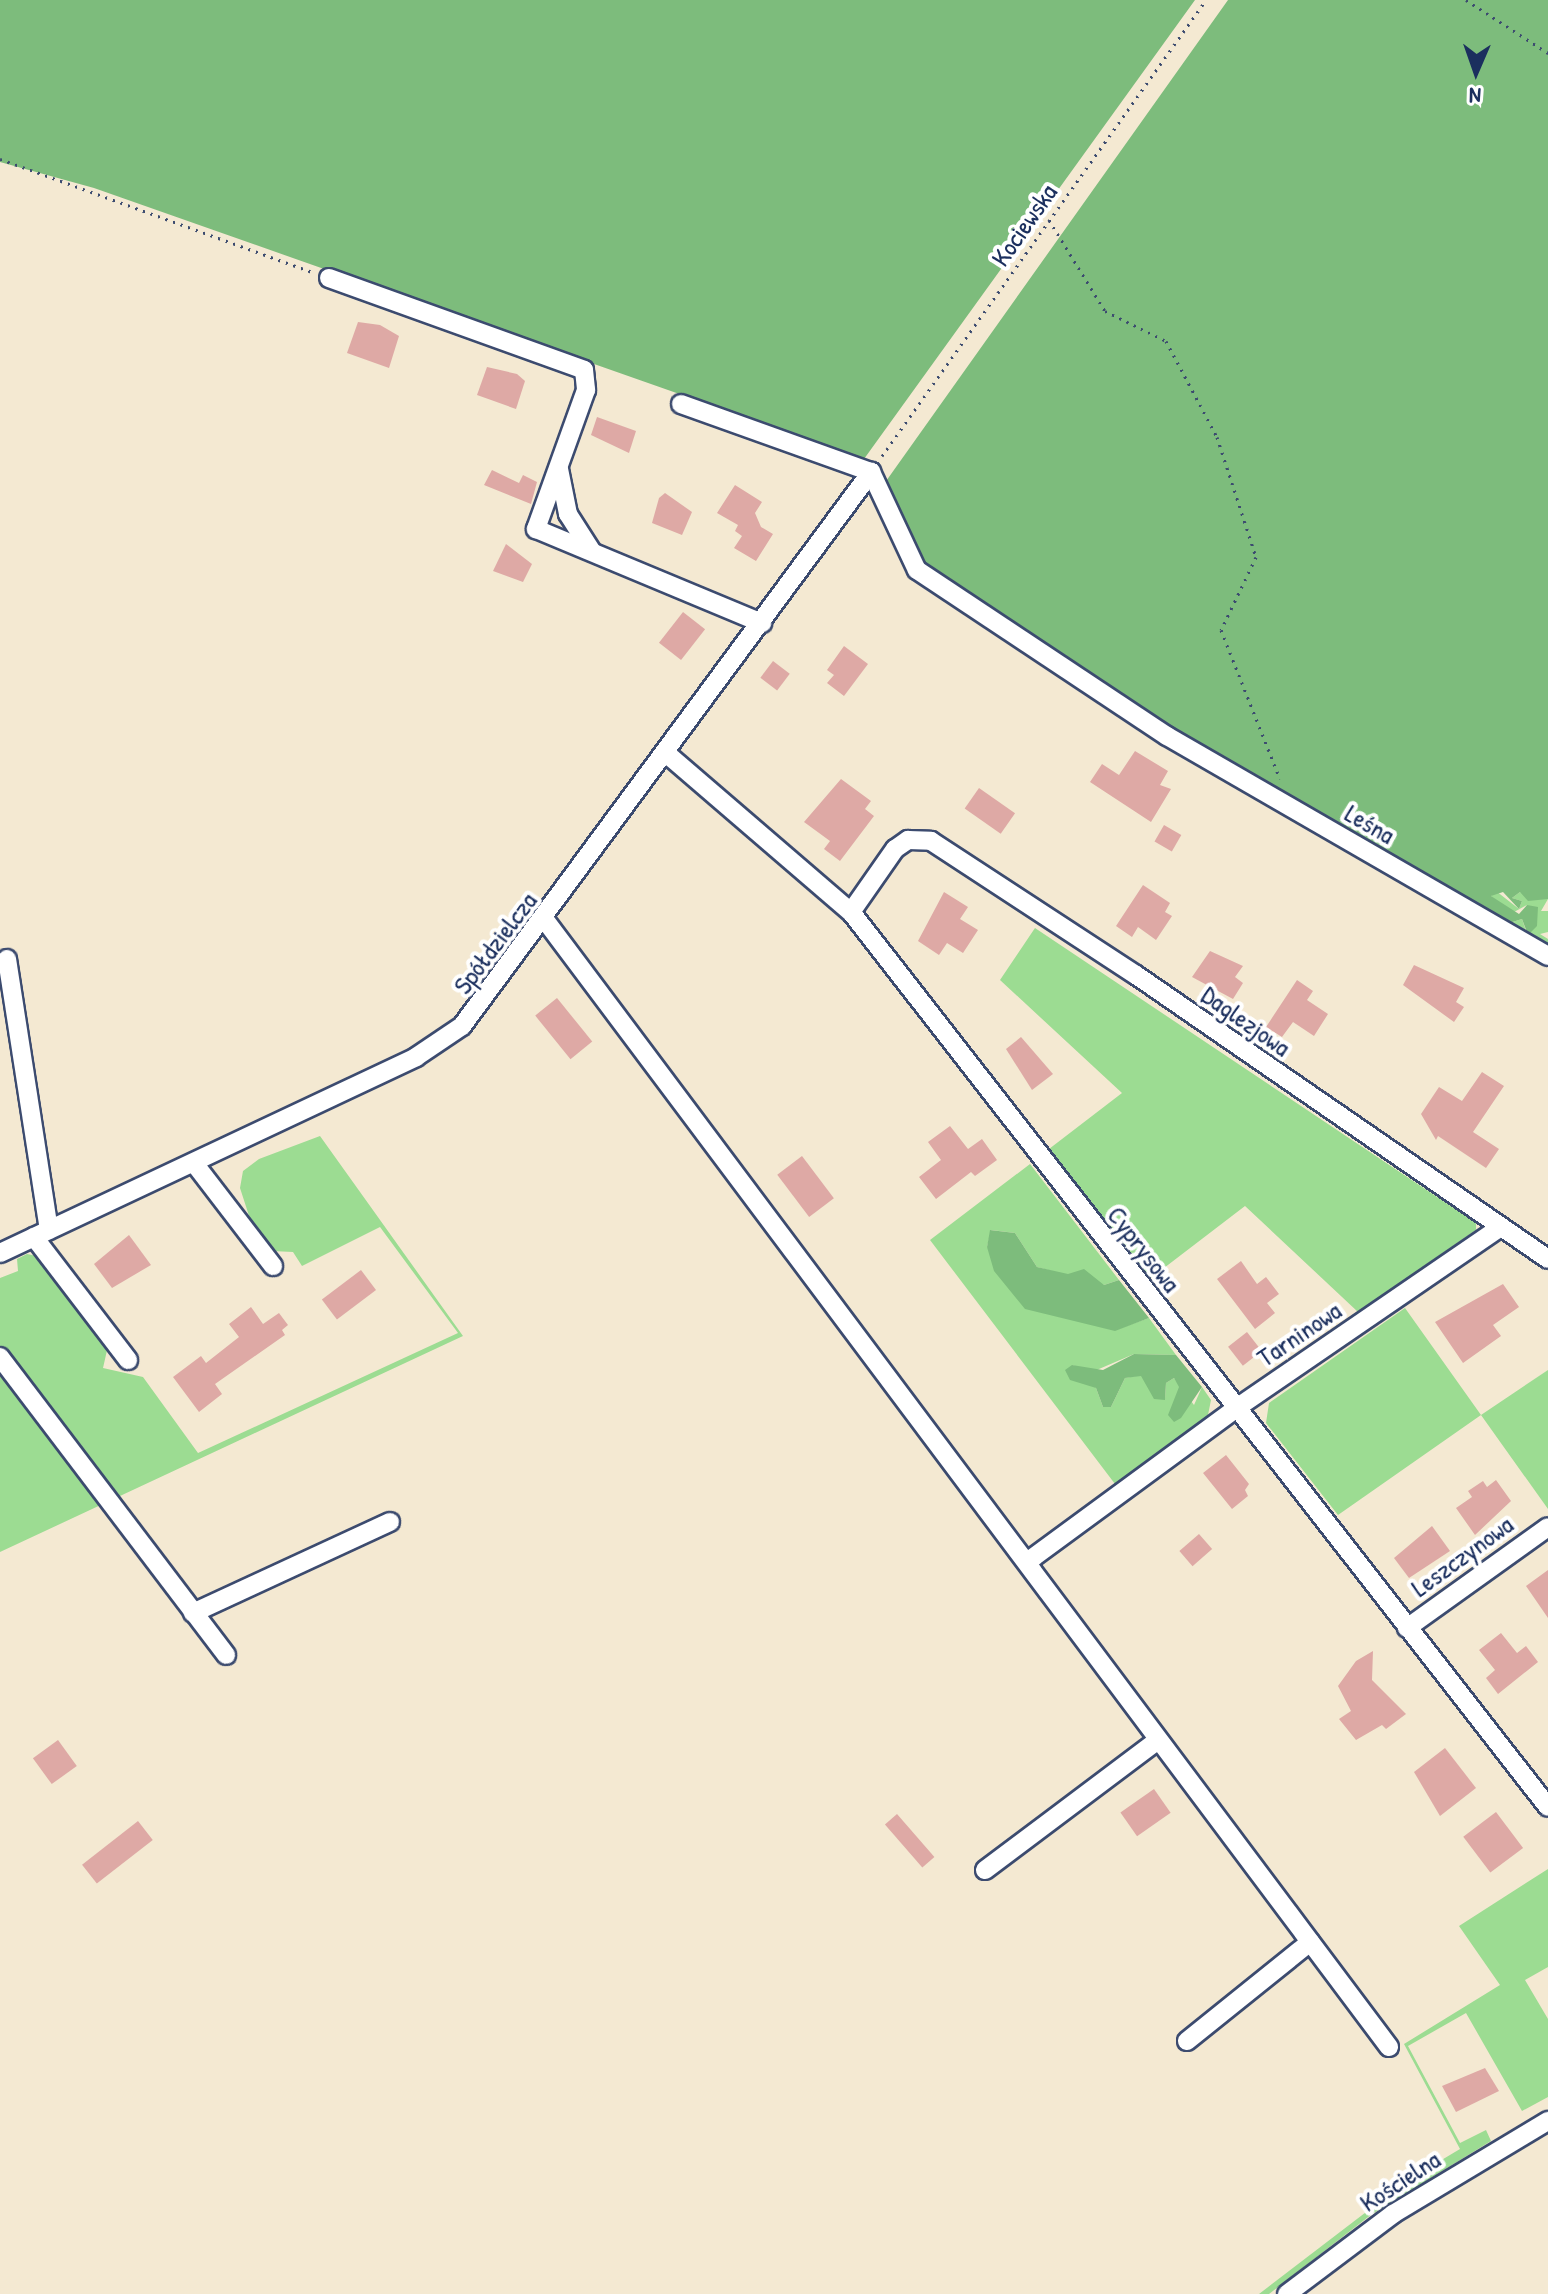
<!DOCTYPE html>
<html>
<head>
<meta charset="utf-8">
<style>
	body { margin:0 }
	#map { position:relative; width:1548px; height:2294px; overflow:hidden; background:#f4e9d2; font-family:"Patrick Hand",sans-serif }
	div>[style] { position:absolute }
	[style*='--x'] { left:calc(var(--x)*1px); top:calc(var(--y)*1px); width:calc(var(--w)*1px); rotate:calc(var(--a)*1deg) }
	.green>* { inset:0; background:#9cdc92 }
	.forest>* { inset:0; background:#7dbc7c }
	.building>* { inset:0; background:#dea9a5; transform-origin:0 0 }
	.path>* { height:3px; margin-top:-1.5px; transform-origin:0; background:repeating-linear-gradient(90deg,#3c4b6f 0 2px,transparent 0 8px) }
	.roads { filter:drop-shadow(2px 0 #3c4b6f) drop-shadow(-2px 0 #3c4b6f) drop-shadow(0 2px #3c4b6f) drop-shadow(0 -2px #3c4b6f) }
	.minor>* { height:18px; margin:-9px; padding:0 9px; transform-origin:9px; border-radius:9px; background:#fff }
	span { translate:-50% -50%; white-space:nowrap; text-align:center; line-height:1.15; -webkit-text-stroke:8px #fff; paint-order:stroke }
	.street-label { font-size:26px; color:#1b2f5e }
	.north { position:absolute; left:1436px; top:32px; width:80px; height:80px; -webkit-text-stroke:6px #fff; paint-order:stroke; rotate:182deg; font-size:22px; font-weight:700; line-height:32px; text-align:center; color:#1b2f5e }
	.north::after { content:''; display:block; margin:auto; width:28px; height:36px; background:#1b2f5e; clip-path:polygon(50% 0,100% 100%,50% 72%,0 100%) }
</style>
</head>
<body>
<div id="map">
	<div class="green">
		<i style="clip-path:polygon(1496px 891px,1519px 909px,1522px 901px,1512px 898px,1520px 892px,1548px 899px,1541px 911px,1548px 911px,1548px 932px,1540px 934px,1548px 939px,1548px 950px,1506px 924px,1522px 919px,1527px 934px,1527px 905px,1514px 912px,1496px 903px,1491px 896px)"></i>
		<i style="clip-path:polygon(1035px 928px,1476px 1223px,1476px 1230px,1358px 1312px,1245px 1206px,1147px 1281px,1049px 1149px,1122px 1093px,1000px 980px)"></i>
		<i style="clip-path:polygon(320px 1136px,463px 1336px,0 1552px,0 1278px,18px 1271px,17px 1259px,27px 1254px,42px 1257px,108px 1346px,103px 1368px,143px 1377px,198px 1453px,458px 1333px,380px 1227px,302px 1266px,293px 1252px,272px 1251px,252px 1225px,240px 1188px,243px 1171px,259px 1159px)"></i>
		<i style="clip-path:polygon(1030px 1164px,1119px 1280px,1104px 1285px,1037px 1267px,1015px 1233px,991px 1230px,987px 1247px,1115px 1330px,1149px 1318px,1176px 1355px,1134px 1354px,1092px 1372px,1072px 1365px,1096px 1388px,1103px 1407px,1111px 1407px,1125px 1378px,1141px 1375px,1165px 1399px,1166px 1383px,1174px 1378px,1194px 1405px,1202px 1387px,1211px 1400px,1207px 1420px,1115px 1484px,930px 1240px)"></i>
		<i style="clip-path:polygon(1405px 1308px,1481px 1415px,1548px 1370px,1548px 1509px,1481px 1415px,1338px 1515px,1266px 1423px,1269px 1403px)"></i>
		<i style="clip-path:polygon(1548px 1869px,1548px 1967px,1525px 1980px,1548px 2019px,1548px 2097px,1522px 2111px,1466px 2013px,1408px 2046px,1460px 2143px,1486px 2130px,1491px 2141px,1372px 2214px,1269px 2294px,1259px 2294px,1408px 2180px,1460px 2149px,1404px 2044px,1500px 1985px,1459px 1926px)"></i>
	</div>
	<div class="forest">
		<i style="clip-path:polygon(0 0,1195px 0,864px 459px,94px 188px,0 162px)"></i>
		<i style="clip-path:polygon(1228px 0,1548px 0,1548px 899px,1528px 901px,1520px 892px,1512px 898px,1522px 901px,1519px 909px,1503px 892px,1491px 896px,1519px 914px,1527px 905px,1538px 907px,1537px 926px,1528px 935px,1522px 919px,1506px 924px,1397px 866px,918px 570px,879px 491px)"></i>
		<i style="clip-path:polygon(990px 1230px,1015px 1233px,1037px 1267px,1068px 1274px,1084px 1269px,1104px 1285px,1119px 1280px,1149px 1318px,1115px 1331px,1025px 1309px,994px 1271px,987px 1247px)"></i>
		<i style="clip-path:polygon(1134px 1354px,1176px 1355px,1202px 1387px,1181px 1418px,1174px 1422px,1168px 1415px,1179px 1387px,1174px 1378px,1166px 1383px,1165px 1400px,1154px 1399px,1141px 1376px,1125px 1378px,1111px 1407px,1103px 1407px,1096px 1388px,1070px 1380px,1065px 1370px,1072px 1365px,1103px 1370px)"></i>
	</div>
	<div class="building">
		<i style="clip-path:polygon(358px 322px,380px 325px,399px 336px,389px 368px,347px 353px)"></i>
		<i style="clip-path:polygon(487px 367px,517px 374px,525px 381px,516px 409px,477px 395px)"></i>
		<i style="clip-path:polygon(597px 417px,636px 431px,629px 453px,591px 435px)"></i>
		<i style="clip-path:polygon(492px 470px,519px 483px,523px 475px,537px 482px,531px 504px,484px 485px)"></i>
		<i style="clip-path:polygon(735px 485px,762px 502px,755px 513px,761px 527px,773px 534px,756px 561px,734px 548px,742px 536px,735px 531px,738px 525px,717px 513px)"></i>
		<i style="clip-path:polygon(665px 493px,692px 512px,682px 535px,652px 523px,659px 498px)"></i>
		<i style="clip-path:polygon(506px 544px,532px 564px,523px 582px,493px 571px)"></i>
		<i style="left:683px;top:612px;width:28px;height:39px;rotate:38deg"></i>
		<i style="clip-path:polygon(844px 646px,868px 664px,844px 696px,827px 683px,834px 675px,827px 670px)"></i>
		<i style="left:773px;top:661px;width:21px;height:21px;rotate:37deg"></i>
		<i style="clip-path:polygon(1135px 751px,1168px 771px,1160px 785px,1171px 789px,1151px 822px,1090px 782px,1102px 764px,1119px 775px)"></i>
		<i style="clip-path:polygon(841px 779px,871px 801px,865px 809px,874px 816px,840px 861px,824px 849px,830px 841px,804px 822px)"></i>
		<i style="left:979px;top:788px;width:44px;height:25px;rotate:35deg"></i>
		<i style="left:1164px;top:825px;width:20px;height:19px;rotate:30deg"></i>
		<i style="clip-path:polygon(1143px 885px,1170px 903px,1165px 912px,1172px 916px,1156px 940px,1138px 927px,1132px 937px,1116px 926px)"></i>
		<i style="clip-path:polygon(944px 892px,968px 907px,960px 919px,978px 930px,963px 953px,947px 943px,939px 955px,918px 941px)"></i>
		<i style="clip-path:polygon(1210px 951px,1243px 966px,1235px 977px,1243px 983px,1233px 999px,1192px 977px)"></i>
		<i style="clip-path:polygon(1414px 965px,1464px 988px,1456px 1002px,1464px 1007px,1454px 1022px,1403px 985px)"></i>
		<i style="clip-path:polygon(1297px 980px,1313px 991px,1307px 1000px,1328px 1014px,1314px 1036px,1293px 1022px,1282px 1037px,1266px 1027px)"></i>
		<i style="left:557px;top:998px;width:56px;height:28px;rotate:51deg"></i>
		<i style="clip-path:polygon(1021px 1037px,1053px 1074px,1032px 1090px,1006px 1049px)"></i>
		<i style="clip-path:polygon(1482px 1072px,1504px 1086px,1473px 1132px,1499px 1149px,1486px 1168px,1438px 1136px,1436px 1140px,1421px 1114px,1439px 1087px,1462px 1101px)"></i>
		<i style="clip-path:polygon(950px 1126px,968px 1149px,982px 1139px,997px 1160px,975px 1176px,971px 1172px,936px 1199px,919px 1177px,941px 1160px,928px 1142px)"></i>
		<i style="left:802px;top:1156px;width:53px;height:31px;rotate:53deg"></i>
		<i style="clip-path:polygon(129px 1235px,151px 1265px,112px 1288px,94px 1264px)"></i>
		<i style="clip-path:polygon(1241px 1261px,1257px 1284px,1266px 1277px,1279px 1294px,1267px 1303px,1275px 1313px,1255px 1329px,1217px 1279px)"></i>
		<i style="left:361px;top:1270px;width:25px;height:49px;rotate:53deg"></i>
		<i style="clip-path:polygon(1503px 1284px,1519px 1307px,1493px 1325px,1501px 1336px,1463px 1363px,1435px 1322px)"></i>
		<i style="clip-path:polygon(251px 1307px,263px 1324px,279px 1313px,288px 1325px,282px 1330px,285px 1335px,215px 1384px,222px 1394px,199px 1412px,173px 1377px,201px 1356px,206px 1363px,239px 1337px,229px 1324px)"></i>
		<i style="left:1247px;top:1332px;width:24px;height:24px;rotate:52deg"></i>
		<i style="clip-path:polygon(1226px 1455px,1249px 1484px,1245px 1490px,1248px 1496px,1232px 1509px,1203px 1473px)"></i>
		<i style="clip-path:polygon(1496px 1480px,1511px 1501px,1475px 1535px,1456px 1508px,1472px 1497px,1468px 1491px,1483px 1481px,1487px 1487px)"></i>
		<i style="clip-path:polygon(1432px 1526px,1450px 1551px,1409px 1578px,1394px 1558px)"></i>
		<i style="left:1199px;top:1534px;width:20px;height:26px;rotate:49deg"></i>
		<i style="clip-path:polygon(1548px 1570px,1548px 1618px,1526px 1586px)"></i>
		<i style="clip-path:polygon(1501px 1633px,1517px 1653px,1526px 1646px,1538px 1662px,1498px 1694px,1486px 1678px,1495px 1670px,1479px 1650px)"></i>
		<i style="clip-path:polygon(1373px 1651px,1372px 1680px,1406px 1714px,1386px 1729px,1382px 1725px,1356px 1740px,1339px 1719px,1351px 1711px,1338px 1686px,1356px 1661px)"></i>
		<i style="left:58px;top:1740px;width:32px;height:31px;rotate:54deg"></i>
		<i style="clip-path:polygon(1445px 1748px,1476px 1788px,1440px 1816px,1414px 1772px)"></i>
		<i style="left:1154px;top:1789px;width:29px;height:41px;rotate:55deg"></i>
		<i style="left:1496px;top:1812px;width:45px;height:41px;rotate:53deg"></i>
		<i style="left:897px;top:1814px;width:57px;height:16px;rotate:49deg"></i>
		<i style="left:138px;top:1821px;width:24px;height:71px;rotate:52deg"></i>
		<i style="clip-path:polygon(1485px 2068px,1499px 2091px,1456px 2112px,1442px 2086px)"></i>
	</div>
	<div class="path">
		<i style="--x:1466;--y:0;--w:98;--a:32.9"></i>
		<i style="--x:0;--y:159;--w:332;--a:19.9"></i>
		<i style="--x:1049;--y:220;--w:107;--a:58.4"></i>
		<i style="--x:1105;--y:311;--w:68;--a:26.2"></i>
		<i style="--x:1166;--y:341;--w:109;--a:62"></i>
		<i style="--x:1217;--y:437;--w:126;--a:72"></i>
		<i style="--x:1256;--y:557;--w:81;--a:115.6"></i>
		<i style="--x:1221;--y:630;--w:160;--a:68.4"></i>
		<i style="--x:882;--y:456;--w:559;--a:-54.61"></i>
	</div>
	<div class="roads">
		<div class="minor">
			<i style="--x:329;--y:278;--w:271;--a:19.8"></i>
			<i style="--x:584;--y:370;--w:20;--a:84"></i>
			<i style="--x:586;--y:390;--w:148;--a:109.8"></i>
			<i style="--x:536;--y:529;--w:245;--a:22.6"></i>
			<i style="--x:681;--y:404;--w:202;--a:19.7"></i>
			<i style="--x:871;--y:472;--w:108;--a:64.9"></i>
			<i style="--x:917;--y:570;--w:300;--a:33.6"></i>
			<i style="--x:1167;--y:736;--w:440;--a:30"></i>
			<i style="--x:559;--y:469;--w:46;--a:78.7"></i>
			<i style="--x:568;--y:514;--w:43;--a:57.4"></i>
			<i style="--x:667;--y:754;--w:243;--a:40.7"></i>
			<i style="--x:851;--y:912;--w:1134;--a:52.09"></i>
			<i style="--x:851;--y:912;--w:77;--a:-55.1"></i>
			<i style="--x:895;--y:849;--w:16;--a:-35"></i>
			<i style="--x:908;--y:840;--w:23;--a:2"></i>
			<i style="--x:931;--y:841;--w:245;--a:33.2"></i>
			<i style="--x:1136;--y:975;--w:500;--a:34.58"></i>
			<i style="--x:545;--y:920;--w:1408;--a:53.17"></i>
			<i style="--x:7;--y:959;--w:274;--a:81.2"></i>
			<i style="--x:194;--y:1163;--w:130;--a:52.5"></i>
			<i style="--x:34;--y:1237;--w:155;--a:52.6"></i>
			<i style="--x:0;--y:1253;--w:460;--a:-25.2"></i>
			<i style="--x:416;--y:1057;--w:55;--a:-34"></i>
			<i style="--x:462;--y:1026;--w:689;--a:-53.56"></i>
			<i style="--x:0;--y:1357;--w:374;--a:52.8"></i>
			<i style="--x:1027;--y:1562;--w:258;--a:-36.3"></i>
			<i style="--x:1235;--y:1409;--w:319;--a:-34.4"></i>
			<i style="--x:193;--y:1613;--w:217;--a:-24.8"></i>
			<i style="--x:1407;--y:1628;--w:173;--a:-35.6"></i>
			<i style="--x:985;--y:1870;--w:216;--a:-36.9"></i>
			<i style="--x:1187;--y:2041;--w:158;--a:-38.8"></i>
			<i style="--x:1287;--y:2294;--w:133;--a:-37"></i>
			<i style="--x:1393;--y:2214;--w:181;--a:-31"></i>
		</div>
	</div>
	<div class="street-label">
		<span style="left:1024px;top:225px;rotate:-55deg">Kociewska</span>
		<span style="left:1370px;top:824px;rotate:30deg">Leśna</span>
		<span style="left:495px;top:943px;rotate:-53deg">Spółdzielcza</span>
		<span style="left:1246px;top:1021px;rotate:35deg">Daglezjowa</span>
		<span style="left:1144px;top:1249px;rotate:52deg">Cyprysowa</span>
		<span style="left:1299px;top:1334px;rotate:-34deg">Tarninowa</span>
		<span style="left:1462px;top:1556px;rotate:-36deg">Leszczynowa</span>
		<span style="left:1400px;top:2181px;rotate:-33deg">Kościelna</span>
	</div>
	<div class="north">N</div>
</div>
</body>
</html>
